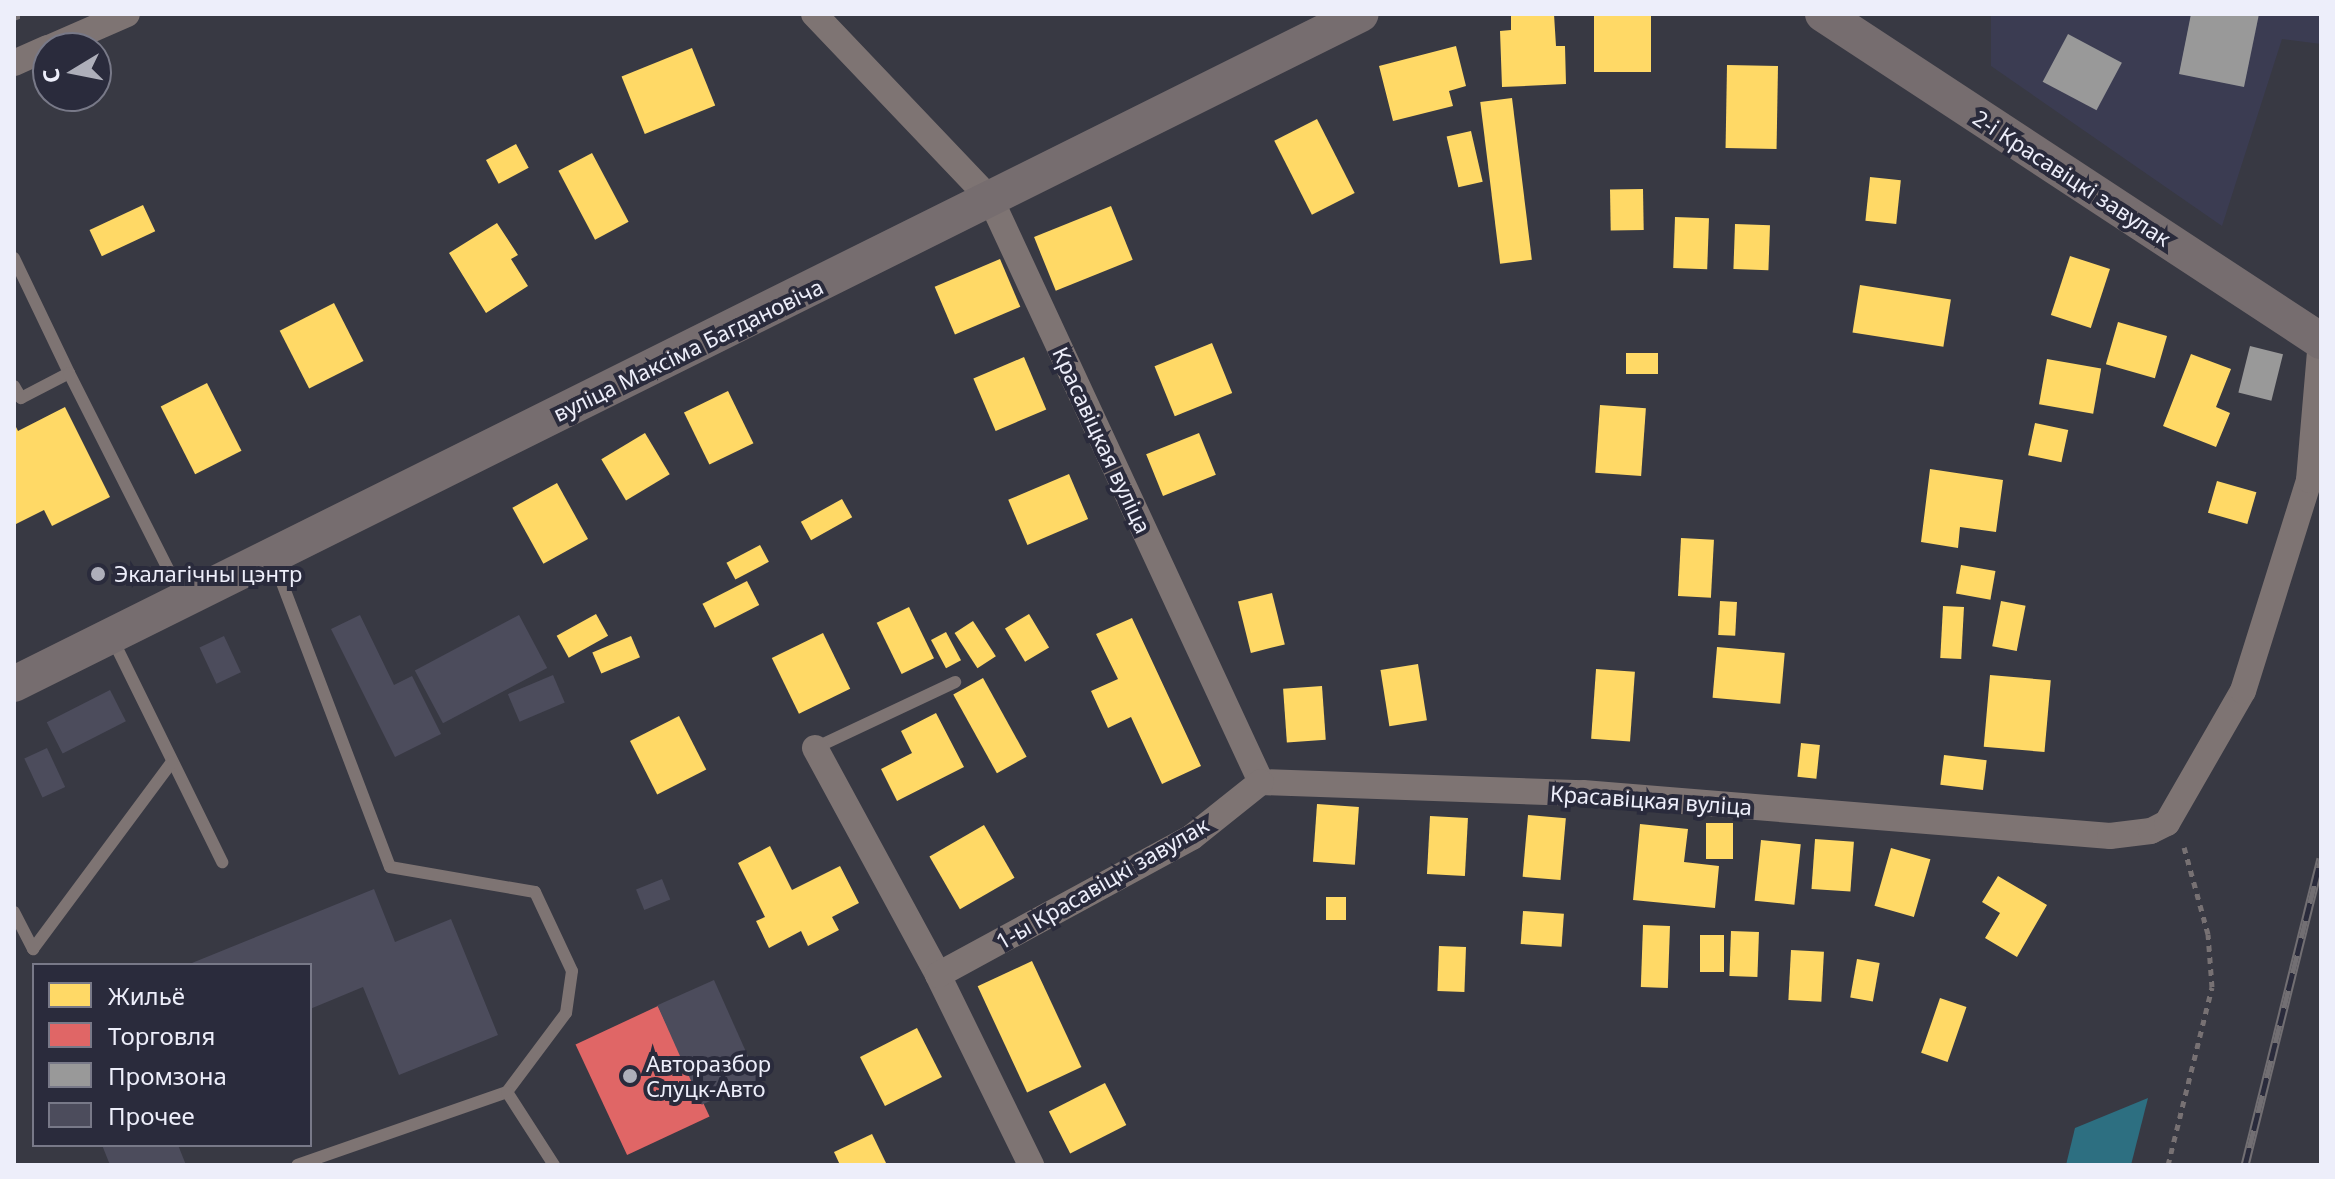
<!DOCTYPE html>
<html>
<head>
<meta charset="utf-8">
<style>
	body { margin:0 }
	#map { position:relative; width:2335px; height:1179px; overflow:hidden; background:#383943; font-family:"Noto Sans",sans-serif }
	div>[style] { position:absolute }
	[style*='--x'] { left:calc(var(--x)*1px); top:calc(var(--y)*1px); width:calc(var(--w)*1px); rotate:calc(var(--a)*1deg) }
	.built>* { inset:0; background:#3b3c52 }
	.water>* { inset:0; background:#2d6f81 }
	.homes>* { inset:0; background:#ffd966; transform-origin:0 0 }
	.shops>* { inset:0; background:#e06666; transform-origin:0 0 }
	.industry>* { inset:0; background:#999; transform-origin:0 0 }
	.building>* { inset:0; background:#4c4c5c; transform-origin:0 0 }
	.path>* { height:5px; margin-top:-2.5px; transform-origin:0; background:repeating-linear-gradient(90deg,#777173 0 6px,transparent 0 12px) }
	.lane>* { height:12px; margin:-6px; padding:0 6px; transform-origin:6px; border-radius:6px; background:#7e7473 }
	.street>* { height:26px; margin:-13px; padding:0 13px; transform-origin:13px; border-radius:13px; background:#7e7473 }
	.secondary>* { height:36px; margin:-18px; padding:0 18px; transform-origin:18px; border-radius:18px; background:#766d6f }
	.rail>* { height:9px; margin-top:-4.5px; transform-origin:0; background:repeating-linear-gradient(90deg,#2a2b3c 0 18px,#726f73 0 36px); box-sizing:border-box; border-block:2px solid #726f73 }
	.dots>* { width:22px; height:22px; translate:-50% -50%; box-sizing:border-box; border:4px solid #2a2b3c; border-radius:50% }
	span { translate:-50% -50%; white-space:nowrap; text-align:center; line-height:1.15; -webkit-text-stroke:8px #2a2b3c; paint-order:stroke }
	.street-label { font-size:22px; color:#edeefa }
	.poi-label { font-size:22px; color:#edeefa }
	.left { translate:0 -50%; text-align:left }
	.frame { position:absolute; inset:0; border:16px solid #edeefa; pointer-events:none }
	.legend { position:absolute; left:32px; top:963px; width:280px; height:184px; box-sizing:border-box; background:#2a2b3c; border:2px solid #787988; margin:0; padding:10px 14px; list-style:none; font-size:24px; color:#edeefa }
	.legend li { display:flex; align-items:center; gap:16px; height:40px }
	.legend b { width:40px; border:2px solid #787988 }
	.north { position:absolute; left:32px; top:32px; width:80px; height:80px; box-sizing:border-box; background:#2a2b3c; border:2px solid #787988; border-radius:50%; rotate:260deg; font-size:22px; font-weight:700; line-height:32px; text-align:center; color:#edeefa }
	.north::after { content:''; display:block; margin:auto; width:28px; height:36px; background:#aeafba; clip-path:polygon(50% 0,100% 100%,50% 72%,0 100%) }
</style>
</head>
<body>
<div id="map">
	<div class="built">
		<i style="clip-path:polygon(1991px 14px,2321px 14px,2321px 44px,2282px 39px,2222px 226px,1991px 66px)"></i>
	</div>
	<div class="water">
		<i style="clip-path:polygon(2148px 1098px,2131px 1165px,2066px 1165px,2075px 1128px)"></i>
	</div>
	<div class="homes">
		<i style="clip-path:polygon(1511px 14px,1554px 14px,1556px 46px,1565px 46px,1566px 84px,1502px 87px,1500px 31px,1511px 30px)"></i>
		<i style="left:1594px;top:14px;width:57px;height:58px"></i>
		<i style="clip-path:polygon(1456px 46px,1466px 86px,1449px 91px,1453px 106px,1393px 121px,1379px 66px)"></i>
		<i style="left:692px;top:48px;width:62px;height:76px;rotate:68deg"></i>
		<i style="left:1727px;top:65px;width:51px;height:83px;rotate:1deg"></i>
		<i style="left:1512px;top:98px;width:163px;height:32px;rotate:83deg"></i>
		<i style="left:1317px;top:119px;width:83px;height:48px;rotate:63deg"></i>
		<i style="left:1471px;top:131px;width:52px;height:25px;rotate:77deg"></i>
		<i style="left:516px;top:144px;width:27px;height:34px;rotate:62deg"></i>
		<i style="left:592px;top:153px;width:78px;height:38px;rotate:62deg"></i>
		<i style="left:1870px;top:177px;width:31px;height:44px;rotate:6deg"></i>
		<i style="left:1643px;top:189px;width:41px;height:33px;rotate:89deg"></i>
		<i style="left:143px;top:205px;width:29px;height:59px;rotate:65deg"></i>
		<i style="left:1111px;top:206px;width:58px;height:83px;rotate:68deg"></i>
		<i style="left:1675px;top:217px;width:34px;height:51px;rotate:2deg"></i>
		<i style="clip-path:polygon(497px 223px,518px 255px,511px 259px,528px 286px,486px 313px,449px 253px)"></i>
		<i style="left:1735px;top:224px;width:35px;height:45px;rotate:2deg"></i>
		<i style="left:2070px;top:256px;width:42px;height:62px;rotate:18deg"></i>
		<i style="left:1000px;top:259px;width:52px;height:71px;rotate:67deg"></i>
		<i style="left:1860px;top:285px;width:92px;height:48px;rotate:9deg"></i>
		<i style="left:334px;top:303px;width:65px;height:61px;rotate:63deg"></i>
		<i style="left:2118px;top:322px;width:51px;height:44px;rotate:16deg"></i>
		<i style="left:1212px;top:343px;width:54px;height:62px;rotate:68deg"></i>
		<i style="left:1626px;top:353px;width:32px;height:21px"></i>
		<i style="clip-path:polygon(2191px 354px,2231px 369px,2216px 407px,2230px 413px,2216px 447px,2163px 426px)"></i>
		<i style="left:1024px;top:357px;width:57px;height:55px;rotate:67deg"></i>
		<i style="left:2047px;top:359px;width:55px;height:46px;rotate:10deg"></i>
		<i style="left:207px;top:383px;width:76px;height:52px;rotate:63deg"></i>
		<i style="left:728px;top:391px;width:58px;height:49px;rotate:64deg"></i>
		<i style="left:1600px;top:405px;width:46px;height:68px;rotate:4deg"></i>
		<i style="clip-path:polygon(65px 407px,110px 497px,52px 526px,44px 510px,14px 525px,14px 423px,18px 431px)"></i>
		<i style="left:2035px;top:423px;width:34px;height:33px;rotate:12deg"></i>
		<i style="left:645px;top:433px;width:48px;height:51px;rotate:59deg"></i>
		<i style="left:1199px;top:433px;width:45px;height:57px;rotate:68deg"></i>
		<i style="clip-path:polygon(1930px 469px,2003px 480px,1996px 532px,1960px 527px,1958px 548px,1921px 542px)"></i>
		<i style="left:1069px;top:474px;width:49px;height:66px;rotate:67deg"></i>
		<i style="left:2217px;top:481px;width:41px;height:33px;rotate:16deg"></i>
		<i style="left:557px;top:483px;width:64px;height:51px;rotate:61deg"></i>
		<i style="left:842px;top:499px;width:21px;height:47px;rotate:61deg"></i>
		<i style="left:1681px;top:538px;width:33px;height:58px;rotate:3deg"></i>
		<i style="left:760px;top:545px;width:19px;height:38px;rotate:62deg"></i>
		<i style="left:1961px;top:565px;width:35px;height:29px;rotate:10deg"></i>
		<i style="left:747px;top:581px;width:27px;height:50px;rotate:63deg"></i>
		<i style="left:1272px;top:593px;width:53px;height:35px;rotate:76deg"></i>
		<i style="left:1720px;top:601px;width:17px;height:34px;rotate:3deg"></i>
		<i style="left:2001px;top:601px;width:25px;height:46px;rotate:11deg"></i>
		<i style="left:1943px;top:606px;width:21px;height:52px;rotate:3deg"></i>
		<i style="left:909px;top:607px;width:57px;height:36px;rotate:64deg"></i>
		<i style="left:596px;top:614px;width:25px;height:45px;rotate:61deg"></i>
		<i style="left:1029px;top:614px;width:39px;height:28px;rotate:59deg"></i>
		<i style="clip-path:polygon(1132px 618px,1201px 766px,1162px 784px,1131px 717px,1108px 728px,1091px 691px,1118px 679px,1096px 634px)"></i>
		<i style="left:973px;top:621px;width:42px;height:22px;rotate:57deg"></i>
		<i style="left:946px;top:632px;width:32px;height:17px;rotate:62deg"></i>
		<i style="left:823px;top:633px;width:62px;height:57px;rotate:64deg"></i>
		<i style="left:631px;top:636px;width:23px;height:42px;rotate:67deg"></i>
		<i style="left:1717px;top:647px;width:68px;height:51px;rotate:5deg"></i>
		<i style="left:1418px;top:664px;width:57px;height:38px;rotate:81deg"></i>
		<i style="left:1596px;top:669px;width:39px;height:70px;rotate:4deg"></i>
		<i style="left:1990px;top:675px;width:61px;height:72px;rotate:5deg"></i>
		<i style="left:983px;top:678px;width:90px;height:34px;rotate:61deg"></i>
		<i style="left:1322px;top:686px;width:54px;height:39px;rotate:86deg"></i>
		<i style="clip-path:polygon(936px 713px,964px 767px,897px 801px,881px 769px,912px 753px,901px 731px)"></i>
		<i style="left:679px;top:716px;width:60px;height:55px;rotate:63deg"></i>
		<i style="left:1801px;top:743px;width:19px;height:34px;rotate:6deg"></i>
		<i style="left:1944px;top:755px;width:43px;height:30px;rotate:7deg"></i>
		<i style="left:1317px;top:804px;width:42px;height:58px;rotate:4deg"></i>
		<i style="left:1528px;top:815px;width:38px;height:62px;rotate:5deg"></i>
		<i style="left:1430px;top:816px;width:38px;height:58px;rotate:3deg"></i>
		<i style="left:1706px;top:823px;width:27px;height:36px"></i>
		<i style="clip-path:polygon(1640px 824px,1688px 829px,1684px 862px,1719px 866px,1715px 908px,1633px 900px)"></i>
		<i style="left:984px;top:825px;width:61px;height:63px;rotate:60deg"></i>
		<i style="left:1815px;top:839px;width:39px;height:50px;rotate:4deg"></i>
		<i style="left:1761px;top:840px;width:40px;height:61px;rotate:6deg"></i>
		<i style="clip-path:polygon(770px 846px,792px 890px,840px 866px,859px 903px,832px 917px,839px 930px,808px 946px,801px 931px,769px 948px,756px 921px,765px 917px,738px 863px)"></i>
		<i style="left:1891px;top:848px;width:41px;height:60px;rotate:16deg"></i>
		<i style="clip-path:polygon(1998px 876px,2047px 905px,2017px 957px,1985px 938px,2000px 913px,1982px 902px)"></i>
		<i style="left:1326px;top:897px;width:20px;height:23px"></i>
		<i style="left:1523px;top:911px;width:41px;height:33px;rotate:4deg"></i>
		<i style="left:1643px;top:925px;width:27px;height:62px;rotate:2deg"></i>
		<i style="left:1731px;top:931px;width:28px;height:45px;rotate:2deg"></i>
		<i style="left:1724px;top:935px;width:37px;height:24px;rotate:90deg"></i>
		<i style="left:1439px;top:946px;width:27px;height:45px;rotate:2deg"></i>
		<i style="left:1791px;top:950px;width:33px;height:50px;rotate:3deg"></i>
		<i style="left:1857px;top:959px;width:23px;height:39px;rotate:10deg"></i>
		<i style="left:1032px;top:961px;width:117px;height:60px;rotate:65deg"></i>
		<i style="left:1940px;top:998px;width:28px;height:58px;rotate:19deg"></i>
		<i style="left:917px;top:1028px;width:55px;height:64px;rotate:63deg"></i>
		<i style="left:1105px;top:1083px;width:47px;height:63px;rotate:63deg"></i>
		<i style="clip-path:polygon(872px 1134px,887px 1165px,840px 1165px,834px 1152px)"></i>
	</div>
	<div class="shops">
		<i style="left:658px;top:1006px;width:122px;height:91px;rotate:65deg"></i>
	</div>
	<div class="industry">
		<i style="clip-path:polygon(2191px 14px,2259px 14px,2244px 87px,2179px 74px)"></i>
		<i style="left:2068px;top:34px;width:61px;height:54px;rotate:28deg"></i>
		<i style="left:2250px;top:346px;width:34px;height:48px;rotate:14deg"></i>
	</div>
	<div class="building">
		<i style="clip-path:polygon(360px 615px,394px 685px,412px 676px,441px 734px,395px 757px,331px 629px)"></i>
		<i style="left:519px;top:615px;width:60px;height:118px;rotate:62deg"></i>
		<i style="left:224px;top:636px;width:40px;height:27px;rotate:65deg"></i>
		<i style="left:553px;top:675px;width:30px;height:49px;rotate:67deg"></i>
		<i style="left:110px;top:690px;width:35px;height:71px;rotate:63deg"></i>
		<i style="left:47px;top:748px;width:43px;height:25px;rotate:65deg"></i>
		<i style="left:662px;top:879px;width:22px;height:28px;rotate:68deg"></i>
		<i style="clip-path:polygon(374px 889px,395px 942px,451px 919px,498px 1035px,399px 1075px,363px 987px,310px 1009px,310px 965px,187px 965px)"></i>
		<i style="left:714px;top:980px;width:109px;height:62px;rotate:66deg"></i>
		<i style="clip-path:polygon(102px 1145px,178px 1145px,186px 1165px,110px 1165px)"></i>
	</div>
	<div class="path">
		<i style="--x:14;--y:18;--w:11;--a:-22"></i>
		<i style="--x:2168;--y:1165;--w:183;--a:-76.1"></i>
		<i style="--x:2212;--y:987;--w:53;--a:-94.3"></i>
		<i style="--x:2208;--y:934;--w:90;--a:-105.4"></i>
	</div>
	<div class="lane">
		<i style="--x:14;--y:258;--w:127;--a:64.4"></i>
		<i style="--x:14;--y:386;--w:14;--a:60"></i>
		<i style="--x:21;--y:398;--w:54;--a:-27.5"></i>
		<i style="--x:69;--y:373;--w:251;--a:63.2"></i>
		<i style="--x:273;--y:559;--w:329;--a:69.2"></i>
		<i style="--x:390;--y:867;--w:147;--a:9.8"></i>
		<i style="--x:535;--y:892;--w:87;--a:64.9"></i>
		<i style="--x:572;--y:971;--w:42;--a:98.1"></i>
		<i style="--x:566;--y:1013;--w:99;--a:126.8"></i>
		<i style="--x:507;--y:1092;--w:222;--a:160.8"></i>
		<i style="--x:112;--y:638;--w:250;--a:63.8"></i>
		<i style="--x:815;--y:748;--w:155;--a:-25.2"></i>
		<i style="--x:14;--y:912;--w:42;--a:62.8"></i>
		<i style="--x:33;--y:949;--w:233;--a:-53.4"></i>
		<i style="--x:507;--y:1092;--w:87;--a:57.2"></i>
	</div>
	<div class="street">
		<i style="--x:814;--y:14;--w:257;--a:46.4"></i>
		<i style="--x:991;--y:200;--w:642;--a:65.11"></i>
		<i style="--x:1261;--y:782;--w:322;--a:2"></i>
		<i style="--x:1583;--y:793;--w:529;--a:4.66"></i>
		<i style="--x:2110;--y:836;--w:41;--a:-7"></i>
		<i style="--x:2151;--y:831;--w:18;--a:-27"></i>
		<i style="--x:2167;--y:823;--w:152;--a:-60.1"></i>
		<i style="--x:2243;--y:691;--w:221;--a:-72.6"></i>
		<i style="--x:2309;--y:480;--w:140;--a:-85.1"></i>
		<i style="--x:49;--y:48;--w:85;--a:-23.6"></i>
		<i style="--x:14;--y:63;--w:37;--a:-24"></i>
		<i style="--x:815;--y:748;--w:258;--a:61.5"></i>
		<i style="--x:938;--y:975;--w:212;--a:63.9"></i>
		<i style="--x:938;--y:975;--w:289;--a:-28.5"></i>
		<i style="--x:1192;--y:837;--w:88;--a:-38.6"></i>
	</div>
	<div class="secondary">
		<i style="--x:1823;--y:14;--w:596;--a:33.29"></i>
		<i style="--x:14;--y:684;--w:1504;--a:-26.45"></i>
	</div>
	<div class="rail">
		<i style="--x:2245;--y:1165;--w:316;--a:-76.1"></i>
	</div>
	<div class="dots">
		<i style="left:98px;top:574px;background:#aeafba"></i>
		<i style="left:630px;top:1076px;background:#aeafba"></i>
	</div>
	<div class="street-label">
		<span style="left:2072px;top:178px;rotate:33deg">2-і Красавіцкі завулак</span>
		<span style="left:688px;top:350px;rotate:-26deg">вуліца Максіма Багдановіча</span>
		<span style="left:1102px;top:440px;rotate:65deg">Красавіцкая вуліца</span>
		<span style="left:1651px;top:800px;rotate:4deg">Красавіцкая вуліца</span>
		<span style="left:1102px;top:883px;rotate:-30deg">1-ы Красавіцкі завулак</span>
	</div>
	<div class="poi-label">
		<span class="left" style="left:114px;top:574px">Экалагічны цэнтр</span>
		<span class="left" style="left:646px;top:1076px">Авторазбор<br>Слуцк-Авто</span>
	</div>
	<div class="frame"></div>
	<ul class="legend">
	<li><b style="height:22px;background:#ffd966"></b>Жильё</li>
	<li><b style="height:22px;background:#e06666"></b>Торговля</li>
	<li><b style="height:22px;background:#999"></b>Промзона</li>
	<li><b style="height:22px;background:#4c4c5c"></b>Прочее</li>
	</ul>
	<div class="north">С</div>
</div>
</body>
</html>
